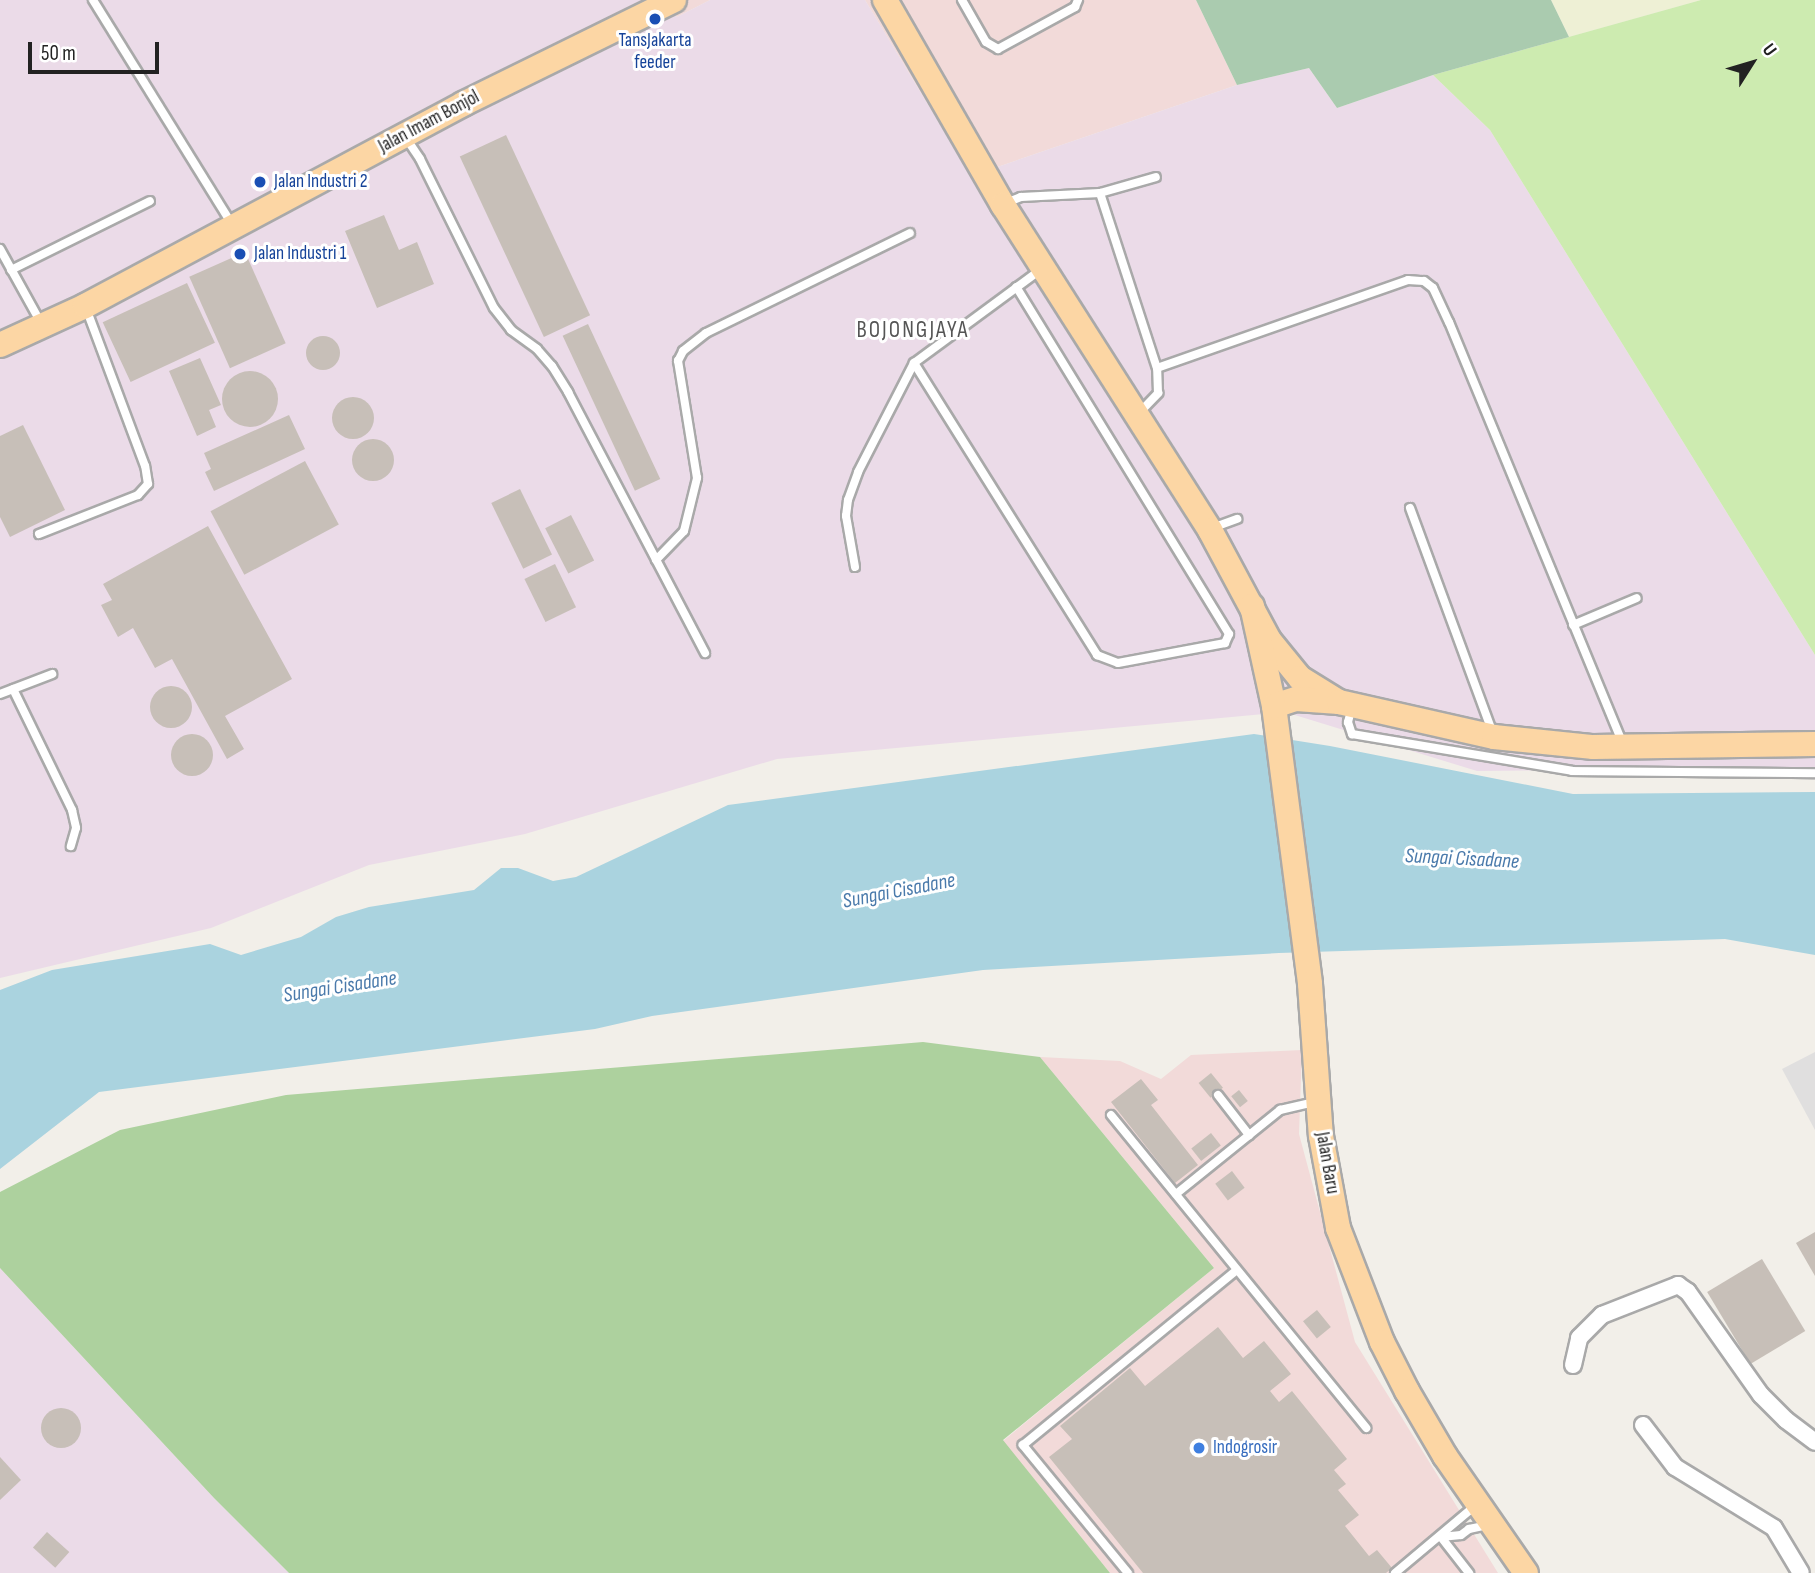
<!DOCTYPE html>
<html>
<head>
<meta charset="utf-8">
<style>
	body { margin:0 }
	#map { position:relative; width:1815px; height:1573px; overflow:hidden; background:#f2efe9; font-family:"Sofia Sans Condensed",sans-serif }
	div>[style] { position:absolute }
	[style*='--x'] { left:calc(var(--x)*1px); top:calc(var(--y)*1px); width:calc(var(--w)*1px); rotate:calc(var(--a)*1deg) }
	.residential>* { inset:0; background:#e0dfdf }
	.commercial>* { inset:0; background:#f2dad9 }
	.industrial>* { inset:0; background:#ebdbe8 }
	.farmland>* { inset:0; background:#eef0d5 }
	.grass>* { inset:0; background:#cdebb0 }
	.forest>* { inset:0; background:#add19e }
	.cemetery>* { inset:0; background:#aacbaf }
	.water>* { inset:0; background:#aad3df }
	.building>* { inset:0; background:#c7bfb8; transform-origin:0 0 }
	.round { border-radius:50% }
	.roads { filter:drop-shadow(2px 0 #a9a9a9) drop-shadow(-2px 0 #a9a9a9) drop-shadow(0 2px #a9a9a9) drop-shadow(0 -2px #a9a9a9) }
	.lane>* { height:8px; margin:-4px; padding:0 4px; transform-origin:4px; border-radius:4px; background:#fff }
	.street>* { height:16px; margin:-8px; padding:0 8px; transform-origin:8px; border-radius:8px; background:#fff }
	.primary>* { height:24px; margin:-12px; padding:0 12px; transform-origin:12px; border-radius:12px; background:#fcd6a4 }
	.dots>* { width:19px; height:19px; translate:-50% -50%; box-sizing:border-box; border:4px solid #fff; border-radius:50% }
	span { translate:-50% -50%; white-space:nowrap; text-align:center; line-height:1.15; -webkit-text-stroke:6px #fff; paint-order:stroke }
	.transit-label { font-size:19px; color:#164399 }
	.left { translate:0 -50%; text-align:left }
	.street-label { font-size:19px; color:#222 }
	.shop-label { font-size:19px; color:#366cbe }
	.water-label { font-size:21px; color:#4a7aab; font-style:italic }
	.quarter-label { font-size:23px; color:#555; letter-spacing:2px }
	.north { position:absolute; left:1717px; top:28px; width:70px; height:70px; -webkit-text-stroke:5px #fff; paint-order:stroke; rotate:53deg; font-size:19px; font-weight:700; line-height:28px; text-align:center; color:#222 }
	.north::after { content:''; display:block; margin:auto; width:24px; height:32px; background:#222; clip-path:polygon(50% 0,100% 100%,50% 72%,0 100%) }
	.scale { position:absolute; left:28px; top:42px; width:131px; height:32px; box-sizing:border-box; border:4px solid #222; border-top:0; padding-left:9px; font-size:21px; line-height:24px; white-space:nowrap; color:#222; -webkit-text-stroke:5px #fff; paint-order:stroke }
</style>
</head>
<body>
<div id="map">
	<div class="residential">
		<i style="clip-path:polygon(1815px 1052px,1815px 1130px,1782px 1069px)"></i>
	</div>
	<div class="commercial">
		<i style="clip-path:polygon(663px 0,710px 0,677px 17px)"></i>
		<i style="clip-path:polygon(865px 0,1196px 0,1237px 85px,971px 176px)"></i>
		<i style="clip-path:polygon(1302px 1050px,1299px 1134px,1355px 1342px,1498px 1573px,1110px 1573px,1003px 1441px,1214px 1268px,1040px 1057px,1120px 1061px,1161px 1079px,1191px 1055px)"></i>
	</div>
	<div class="industrial">
		<i style="clip-path:polygon(0 0,663px 0,677px 17px,710px 0,865px 0,971px 176px,1237px 85px,1309px 68px,1337px 108px,1433px 75px,1490px 130px,1815px 655px,1815px 767px,1477px 771px,1285px 712px,777px 759px,525px 834px,369px 865px,211px 928px,0 978px)"></i>
		<i style="clip-path:polygon(0 1268px,214px 1498px,289px 1573px,0 1573px)"></i>
	</div>
	<div class="farmland">
		<i style="clip-path:polygon(1551px 0,1701px 0,1569px 37px)"></i>
	</div>
	<div class="grass">
		<i style="clip-path:polygon(1701px 0,1815px 0,1815px 655px,1490px 130px,1433px 75px)"></i>
	</div>
	<div class="forest">
		<i style="clip-path:polygon(923px 1042px,1040px 1057px,1214px 1268px,1003px 1440px,1110px 1573px,289px 1573px,214px 1498px,0 1268px,0 1192px,120px 1130px,286px 1095px)"></i>
	</div>
	<div class="cemetery">
		<i style="clip-path:polygon(1196px 0,1551px 0,1569px 37px,1433px 75px,1337px 108px,1309px 68px,1237px 85px)"></i>
	</div>
	<div class="water">
		<i style="clip-path:polygon(1254px 734px,1330px 746px,1573px 794px,1815px 792px,1815px 955px,1725px 939px,1279px 953px,983px 970px,652px 1016px,595px 1029px,99px 1092px,0 1169px,0 990px,52px 970px,210px 944px,241px 955px,301px 937px,336px 917px,369px 907px,474px 890px,501px 868px,518px 868px,553px 881px,576px 877px,728px 805px)"></i>
	</div>
	<div class="building">
		<i style="left:506px;top:135px;width:199px;height:51px;rotate:65deg"></i>
		<i style="clip-path:polygon(384px 215px,399px 250px,417px 242px,434px 284px,377px 308px,345px 231px)"></i>
		<i style="left:245px;top:252px;width:100px;height:61px;rotate:66deg"></i>
		<i style="left:187px;top:283px;width:66px;height:93px;rotate:65deg"></i>
		<i style="left:588px;top:324px;width:171px;height:28px;rotate:65deg"></i>
		<i class="round" style="left:306px;top:336px;width:34px;height:34px"></i>
		<i style="clip-path:polygon(200px 358px,221px 405px,209px 410px,216px 427px,197px 436px,169px 371px)"></i>
		<i class="round" style="left:222px;top:371px;width:56px;height:56px"></i>
		<i class="round" style="left:332px;top:397px;width:42px;height:42px"></i>
		<i style="clip-path:polygon(289px 415px,305px 449px,214px 491px,205px 472px,211px 469px,204px 453px)"></i>
		<i style="clip-path:polygon(23px 425px,65px 510px,10px 537px,0 517px,0 436px)"></i>
		<i class="round" style="left:352px;top:439px;width:42px;height:42px"></i>
		<i style="left:305px;top:461px;width:72px;height:107px;rotate:62deg"></i>
		<i style="left:520px;top:489px;width:73px;height:32px;rotate:64deg"></i>
		<i style="left:571px;top:515px;width:51px;height:29px;rotate:63deg"></i>
		<i style="clip-path:polygon(208px 526px,292px 679px,225px 716px,244px 749px,227px 759px,172px 659px,155px 668px,133px 628px,118px 637px,101px 605px,112px 600px,103px 584px)"></i>
		<i style="left:555px;top:564px;width:48px;height:34px;rotate:64deg"></i>
		<i class="round" style="left:150px;top:686px;width:42px;height:42px"></i>
		<i class="round" style="left:171px;top:734px;width:42px;height:42px"></i>
		<i style="left:1211px;top:1073px;width:19px;height:16px;rotate:51deg"></i>
		<i style="clip-path:polygon(1141px 1079px,1158px 1100px,1151px 1105px,1198px 1165px,1175px 1183px,1111px 1102px)"></i>
		<i style="left:1239px;top:1090px;width:14px;height:10px;rotate:51deg"></i>
		<i style="left:1211px;top:1133px;width:16px;height:25px;rotate:52deg"></i>
		<i style="left:1232px;top:1171px;width:21px;height:21px;rotate:53deg"></i>
		<i style="clip-path:polygon(1815px 1232px,1815px 1276px,1796px 1243px)"></i>
		<i style="left:1762px;top:1259px;width:84px;height:64px;rotate:59deg"></i>
		<i style="left:1317px;top:1310px;width:22px;height:18px;rotate:51deg"></i>
		<i style="clip-path:polygon(1218px 1327px,1243px 1358px,1264px 1341px,1291px 1374px,1270px 1391px,1279px 1402px,1292px 1391px,1347px 1459px,1334px 1470px,1346px 1484px,1338px 1490px,1359px 1515px,1345px 1526px,1369px 1556px,1377px 1550px,1392px 1568px,1386px 1573px,1143px 1573px,1049px 1457px,1072px 1439px,1060px 1426px,1130px 1368px,1145px 1386px)"></i>
		<i class="round" style="left:41px;top:1408px;width:40px;height:40px"></i>
		<i style="clip-path:polygon(0 1457px,21px 1480px,0 1500px)"></i>
		<i style="left:47px;top:1532px;width:30px;height:21px;rotate:42deg"></i>
	</div>
	<div class="roads">
		<div class="lane">
			<i style="--x:93;--y:0;--w:264;--a:58.2"></i>
			<i style="--x:962;--y:0;--w:48;--a:60.3"></i>
			<i style="--x:986;--y:42;--w:14;--a:30"></i>
			<i style="--x:998;--y:49;--w:88;--a:-28.6"></i>
			<i style="--x:1075;--y:7;--w:8;--a:-67"></i>
			<i style="--x:406;--y:138;--w:25;--a:56"></i>
			<i style="--x:420;--y:159;--w:166;--a:63.6"></i>
			<i style="--x:494;--y:308;--w:28;--a:52"></i>
			<i style="--x:511;--y:330;--w:32;--a:36"></i>
			<i style="--x:537;--y:349;--w:23;--a:49"></i>
			<i style="--x:552;--y:366;--w:31;--a:58"></i>
			<i style="--x:568;--y:392;--w:295;--a:62.3"></i>
			<i style="--x:1100;--y:193;--w:58;--a:-15.9"></i>
			<i style="--x:1006;--y:203;--w:16;--a:-22"></i>
			<i style="--x:1021;--y:197;--w:79;--a:-2.9"></i>
			<i style="--x:1100;--y:193;--w:184;--a:72"></i>
			<i style="--x:0;--y:249;--w:85;--a:61"></i>
			<i style="--x:11;--y:270;--w:155;--a:-26.4"></i>
			<i style="--x:914;--y:363;--w:345;--a:57.9"></i>
			<i style="--x:1097;--y:655;--w:22;--a:21"></i>
			<i style="--x:1118;--y:663;--w:109;--a:-10.6"></i>
			<i style="--x:1225;--y:643;--w:10;--a:-66"></i>
			<i style="--x:1229;--y:634;--w:407;--a:-121.5"></i>
			<i style="--x:1139;--y:413;--w:28;--a:-46"></i>
			<i style="--x:1158;--y:393;--w:25;--a:-92"></i>
			<i style="--x:1157;--y:368;--w:266;--a:-19.3"></i>
			<i style="--x:1408;--y:280;--w:16;--a:4"></i>
			<i style="--x:1424;--y:281;--w:11;--a:38"></i>
			<i style="--x:1433;--y:288;--w:38;--a:65"></i>
			<i style="--x:1449;--y:322;--w:453;--a:67.6"></i>
			<i style="--x:1410;--y:508;--w:238;--a:69.8"></i>
			<i style="--x:1212;--y:528;--w:27;--a:-20"></i>
			<i style="--x:39;--y:534;--w:106;--a:-21.5"></i>
			<i style="--x:138;--y:495;--w:15;--a:-48"></i>
			<i style="--x:148;--y:484;--w:18;--a:-99"></i>
			<i style="--x:145;--y:466;--w:169;--a:-110.5"></i>
			<i style="--x:656;--y:560;--w:40;--a:-46"></i>
			<i style="--x:684;--y:531;--w:55;--a:-76.2"></i>
			<i style="--x:697;--y:478;--w:119;--a:-99.2"></i>
			<i style="--x:678;--y:361;--w:11;--a:-63"></i>
			<i style="--x:683;--y:351;--w:29;--a:-38"></i>
			<i style="--x:706;--y:333;--w:227;--a:-26.1"></i>
			<i style="--x:855;--y:567;--w:52;--a:-100"></i>
			<i style="--x:846;--y:516;--w:16;--a:-83"></i>
			<i style="--x:848;--y:500;--w:30;--a:-70"></i>
			<i style="--x:858;--y:472;--w:123;--a:-62.8"></i>
			<i style="--x:914;--y:363;--w:157;--a:-36.4"></i>
			<i style="--x:1573;--y:625;--w:69;--a:-22.9"></i>
			<i style="--x:13;--y:689;--w:135;--a:64"></i>
			<i style="--x:72;--y:810;--w:18;--a:77"></i>
			<i style="--x:76;--y:828;--w:19;--a:106"></i>
			<i style="--x:0;--y:694;--w:56;--a:-21"></i>
			<i style="--x:1352;--y:707;--w:16;--a:105"></i>
			<i style="--x:1348;--y:722;--w:13;--a:72"></i>
			<i style="--x:1352;--y:734;--w:223;--a:9.5"></i>
			<i style="--x:1572;--y:771;--w:243;--a:0.5"></i>
			<i style="--x:1218;--y:1095;--w:51;--a:52.2"></i>
			<i style="--x:1111;--y:1115;--w:404;--a:50.8"></i>
			<i style="--x:1176;--y:1194;--w:134;--a:-38.9"></i>
			<i style="--x:1280;--y:1110;--w:36;--a:-13"></i>
			<i style="--x:1441;--y:1537;--w:20;--a:-6"></i>
			<i style="--x:1461;--y:1535;--w:10;--a:-37"></i>
			<i style="--x:1469;--y:1529;--w:19;--a:-12"></i>
			<i style="--x:1441;--y:1537;--w:46;--a:52.1"></i>
			<i style="--x:1128;--y:1573;--w:166;--a:-129.4"></i>
			<i style="--x:1023;--y:1445;--w:276;--a:-39.3"></i>
			<i style="--x:1395;--y:1573;--w:106;--a:-40"></i>
		</div>
		<div class="street">
			<i style="--x:1573;--y:1365;--w:28;--a:-77"></i>
			<i style="--x:1579;--y:1338;--w:33;--a:-45"></i>
			<i style="--x:1602;--y:1315;--w:82;--a:-21.5"></i>
			<i style="--x:1678;--y:1285;--w:12;--a:35"></i>
			<i style="--x:1688;--y:1292;--w:126;--a:54.7"></i>
			<i style="--x:1761;--y:1395;--w:35;--a:45"></i>
			<i style="--x:1786;--y:1420;--w:36;--a:37"></i>
			<i style="--x:1643;--y:1425;--w:53;--a:52.7"></i>
			<i style="--x:1675;--y:1467;--w:116;--a:31.6"></i>
			<i style="--x:1774;--y:1528;--w:52;--a:59"></i>
		</div>
		<div class="primary">
			<i style="--x:885;--y:0;--w:237;--a:60.1"></i>
			<i style="--x:1003;--y:205;--w:385;--a:57.5"></i>
			<i style="--x:1210;--y:530;--w:125;--a:61.8"></i>
			<i style="--x:1269;--y:640;--w:49;--a:50.8"></i>
			<i style="--x:1300;--y:678;--w:46;--a:31.6"></i>
			<i style="--x:0;--y:345;--w:94;--a:-24.6"></i>
			<i style="--x:85;--y:306;--w:429;--a:-28.1"></i>
			<i style="--x:463;--y:104;--w:235;--a:-26.2"></i>
			<i style="--x:1252;--y:606;--w:102;--a:77.6"></i>
			<i style="--x:1274;--y:706;--w:280;--a:82.6"></i>
			<i style="--x:1310;--y:984;--w:152;--a:85.9"></i>
			<i style="--x:1321;--y:1136;--w:94;--a:79.5"></i>
			<i style="--x:1338;--y:1228;--w:122;--a:68.9"></i>
			<i style="--x:1382;--y:1342;--w:55;--a:63"></i>
			<i style="--x:1407;--y:1391;--w:75;--a:59.7"></i>
			<i style="--x:1445;--y:1456;--w:142;--a:55.3"></i>
			<i style="--x:1274;--y:706;--w:23;--a:-18"></i>
			<i style="--x:1296;--y:699;--w:43;--a:4"></i>
			<i style="--x:1339;--y:702;--w:159;--a:12.7"></i>
			<i style="--x:1494;--y:737;--w:100;--a:5.8"></i>
			<i style="--x:1593;--y:747;--w:222;--a:-0.8"></i>
		</div>
	</div>
	<div class="dots">
		<i style="left:655px;top:19px;background:#1a4fb4"></i>
		<i style="left:260px;top:182px;background:#1a4fb4"></i>
		<i style="left:240px;top:254px;background:#1a4fb4"></i>
		<i style="left:1199px;top:1448px;background:#3f7fe0"></i>
	</div>
	<div class="transit-label">
		<span style="left:655px;top:52px">TansJakarta<br>feeder</span>
		<span class="left" style="left:274px;top:182px">Jalan Industri 2</span>
		<span class="left" style="left:254px;top:254px">Jalan Industri 1</span>
	</div>
	<div class="street-label">
		<span style="left:429px;top:122px;rotate:-28deg">Jalan Imam Bonjol</span>
		<span style="left:1327px;top:1163px;rotate:80deg">Jalan Baru</span>
	</div>
	<div class="shop-label">
		<span class="left" style="left:1213px;top:1448px">Indogrosir</span>
	</div>
	<div class="water-label">
		<span style="left:1462px;top:859px;rotate:3deg">Sungai Cisadane</span>
		<span style="left:899px;top:891px;rotate:-11deg">Sungai Cisadane</span>
		<span style="left:340px;top:987px;rotate:-9deg">Sungai Cisadane</span>
	</div>
	<div class="quarter-label">
		<span style="left:913px;top:330px">BOJONGJAYA</span>
	</div>
	<div class="north">U</div>
	<div class="scale">50 m</div>
</div>
</body>
</html>
